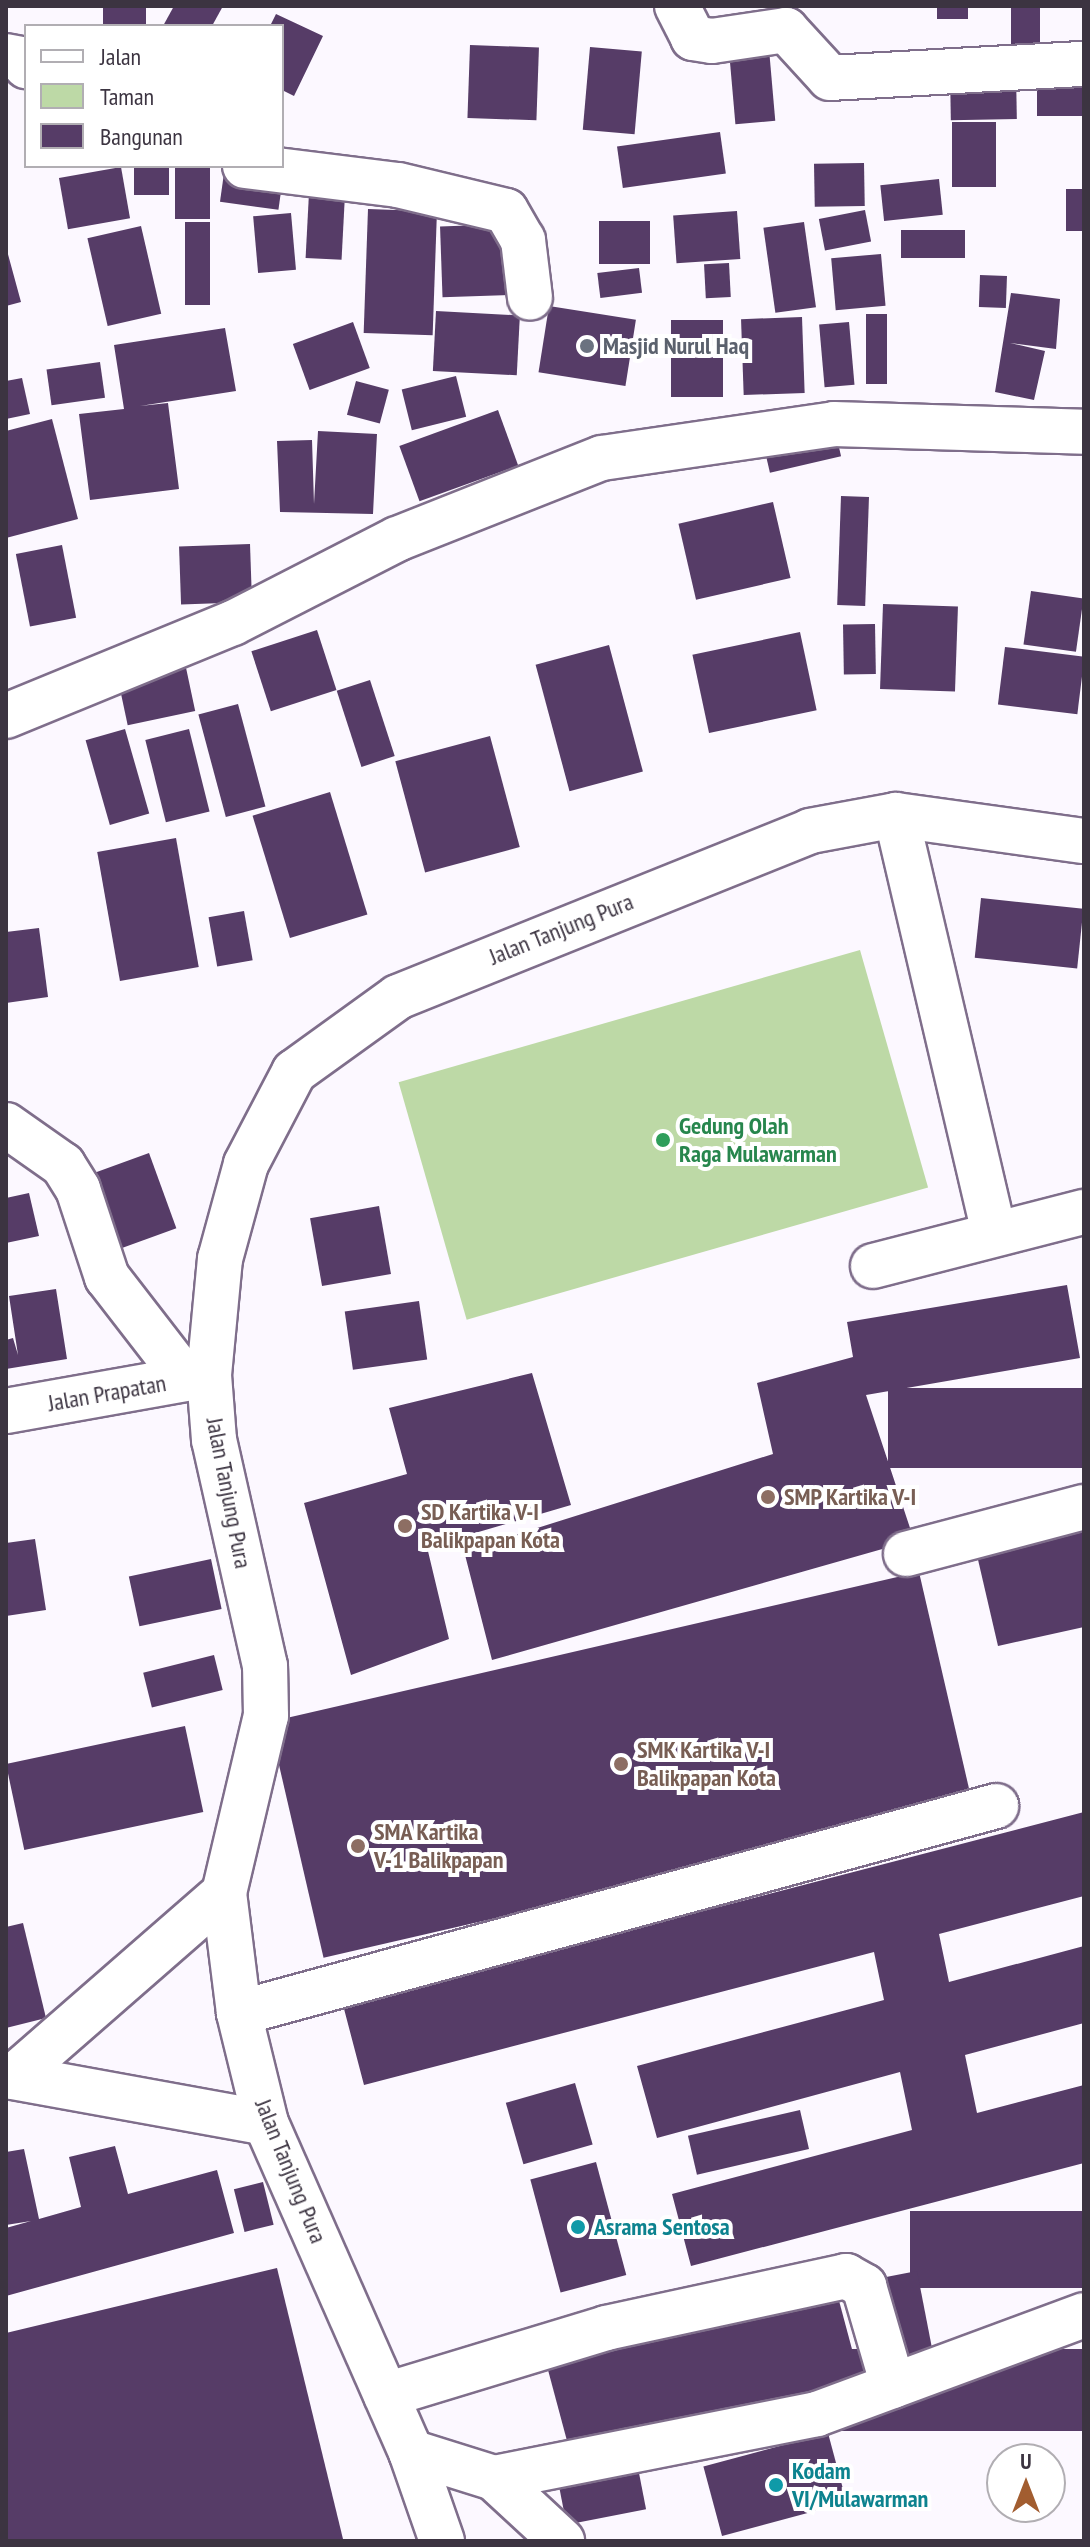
<!DOCTYPE html>
<html>
<head>
<meta charset="utf-8">
<style>
	body { margin:0 }
	#map { position:relative; width:1090px; height:2547px; overflow:hidden; background:#fcf8ff; font-family:"PT Sans Narrow",sans-serif }
	div>[style] { position:absolute }
	[style*='--x'] { left:calc(var(--x)*1px); top:calc(var(--y)*1px); width:calc(var(--w)*1px); rotate:calc(var(--a)*1deg) }
	.green>* { inset:0; background:#bdd9a6; transform-origin:0 0 }
	.building>* { inset:0; background:#563c67; transform-origin:0 0 }
	.roads { filter:drop-shadow(2px 0 #7f6e8b) drop-shadow(-2px 0 #7f6e8b) drop-shadow(0 2px #7f6e8b) drop-shadow(0 -2px #7f6e8b) }
	.minor>* { height:44px; margin:-22px; padding:0 22px; transform-origin:22px; border-radius:22px; background:#fff }
	.dots>* { width:22px; height:22px; translate:-50% -50%; box-sizing:border-box; border:4px solid #fff; border-radius:50% }
	span { translate:-50% -50%; white-space:nowrap; text-align:center; line-height:1.15; -webkit-text-stroke:8px #fff; paint-order:stroke }
	.worship-label { font-size:24px; color:#5b616d; font-weight:700 }
	.left { translate:0 -50%; text-align:left }
	.street-label { font-size:24px; color:#3c3441 }
	.leisure-label { font-size:24px; color:#27864d; font-weight:700 }
	.education-label { font-size:24px; color:#785e54; font-weight:700 }
	.culture-label { font-size:24px; color:#0d838f; font-weight:700 }
	.frame { position:absolute; inset:0; border:8px solid #3c3441; pointer-events:none }
	.legend { position:absolute; left:24px; top:24px; width:260px; height:144px; box-sizing:border-box; background:#fff; border:2px solid #b1aeb3; margin:0; padding:10px 14px; list-style:none; font-size:24px; color:#3c3441 }
	.legend li { display:flex; align-items:center; gap:16px; height:40px }
	.legend b { width:40px; border:2px solid #b1aeb3 }
	.north { position:absolute; left:986px; top:2443px; width:80px; height:80px; box-sizing:border-box; background:#fff; border:2px solid #b1aeb3; border-radius:50%; rotate:0deg; font-size:22px; font-weight:700; line-height:32px; text-align:center; color:#3c3441 }
	.north::after { content:''; display:block; margin:auto; width:28px; height:36px; background:#a25d30; clip-path:polygon(50% 0,100% 100%,50% 72%,0 100%) }
</style>
</head>
<body>
<div id="map">
	<div class="green">
		<i style="left:860px;top:950px;width:247px;height:480px;rotate:74deg"></i>
	</div>
	<div class="building">
		<i style="left:103px;top:6px;width:43px;height:20px"></i>
		<i style="clip-path:polygon(174px 6px,223px 6px,212px 26px,163px 26px)"></i>
		<i style="left:937px;top:6px;width:31px;height:13px"></i>
		<i style="left:1011px;top:6px;width:29px;height:38px"></i>
		<i style="clip-path:polygon(276px 14px,323px 36px,294px 96px,282px 90px,282px 26px,270px 26px)"></i>
		<i style="left:470px;top:45px;width:69px;height:73px;rotate:2deg"></i>
		<i style="left:590px;top:47px;width:52px;height:83px;rotate:5deg"></i>
		<i style="left:769px;top:49px;width:72px;height:40px;rotate:85deg"></i>
		<i style="left:1037px;top:70px;width:47px;height:46px"></i>
		<i style="left:1016px;top:71px;width:48px;height:66px;rotate:89deg"></i>
		<i style="left:996px;top:122px;width:65px;height:44px;rotate:90deg"></i>
		<i style="left:720px;top:132px;width:42px;height:104px;rotate:82deg"></i>
		<i style="left:864px;top:163px;width:43px;height:50px;rotate:89deg"></i>
		<i style="left:134px;top:166px;width:35px;height:29px"></i>
		<i style="left:175px;top:166px;width:35px;height:53px"></i>
		<i style="left:225px;top:166px;width:59px;height:36px;rotate:8deg"></i>
		<i style="left:121px;top:167px;width:52px;height:63px;rotate:80deg"></i>
		<i style="left:939px;top:179px;width:36px;height:59px;rotate:84deg"></i>
		<i style="left:1084px;top:189px;width:42px;height:18px;rotate:90deg"></i>
		<i style="left:309px;top:193px;width:36px;height:65px;rotate:3deg"></i>
		<i style="left:368px;top:209px;width:69px;height:124px;rotate:2deg"></i>
		<i style="left:865px;top:210px;width:32px;height:47px;rotate:79deg"></i>
		<i style="left:737px;top:211px;width:48px;height:64px;rotate:86deg"></i>
		<i style="left:291px;top:213px;width:57px;height:38px;rotate:85deg"></i>
		<i style="left:599px;top:221px;width:51px;height:43px"></i>
		<i style="left:185px;top:222px;width:25px;height:83px"></i>
		<i style="left:804px;top:222px;width:86px;height:41px;rotate:82deg"></i>
		<i style="left:509px;top:224px;width:71px;height:69px;rotate:88deg"></i>
		<i style="left:141px;top:226px;width:90px;height:55px;rotate:77deg"></i>
		<i style="left:901px;top:230px;width:64px;height:28px"></i>
		<i style="clip-path:polygon(6px 247px,21px 302px,6px 306px)"></i>
		<i style="left:881px;top:254px;width:52px;height:50px;rotate:85deg"></i>
		<i style="left:729px;top:263px;width:34px;height:25px;rotate:87deg"></i>
		<i style="left:639px;top:268px;width:25px;height:42px;rotate:83deg"></i>
		<i style="left:980px;top:275px;width:27px;height:32px;rotate:2deg"></i>
		<i style="clip-path:polygon(1011px 293px,1060px 299px,1056px 349px,1010px 343px,1045px 351px,1034px 400px,995px 392px)"></i>
		<i style="left:549px;top:306px;width:88px;height:67px;rotate:9deg"></i>
		<i style="left:436px;top:311px;width:84px;height:60px;rotate:3deg"></i>
		<i style="left:866px;top:314px;width:21px;height:70px"></i>
		<i style="left:802px;top:317px;width:76px;height:61px;rotate:88deg"></i>
		<i style="left:671px;top:320px;width:52px;height:77px"></i>
		<i style="left:353px;top:322px;width:49px;height:64px;rotate:70deg"></i>
		<i style="left:849px;top:322px;width:63px;height:30px;rotate:85deg"></i>
		<i style="clip-path:polygon(225px 328px,236px 391px,140px 406px,168px 403px,179px 489px,90px 500px,79px 414px,124px 409px,114px 345px)"></i>
		<i style="left:100px;top:362px;width:36px;height:54px;rotate:82deg"></i>
		<i style="left:456px;top:376px;width:42px;height:56px;rotate:76deg"></i>
		<i style="clip-path:polygon(22px 378px,30px 414px,6px 419px,6px 381px)"></i>
		<i style="left:356px;top:381px;width:34px;height:35px;rotate:15deg"></i>
		<i style="left:498px;top:410px;width:59px;height:105px;rotate:70deg"></i>
		<i style="clip-path:polygon(52px 419px,78px 519px,6px 538px,6px 431px)"></i>
		<i style="left:835px;top:430px;width:27px;height:73px;rotate:77deg"></i>
		<i style="clip-path:polygon(318px 431px,377px 434px,373px 514px,280px 512px,277px 441px,312px 440px,314px 504px)"></i>
		<i style="left:841px;top:496px;width:28px;height:109px;rotate:2deg"></i>
		<i style="left:773px;top:502px;width:78px;height:97px;rotate:77deg"></i>
		<i style="left:250px;top:544px;width:58px;height:71px;rotate:88deg"></i>
		<i style="left:62px;top:545px;width:74px;height:47px;rotate:79deg"></i>
		<i style="left:1031px;top:591px;width:53px;height:54px;rotate:8deg"></i>
		<i style="left:883px;top:604px;width:75px;height:85px;rotate:2deg"></i>
		<i style="left:875px;top:624px;width:50px;height:32px;rotate:89deg"></i>
		<i style="left:317px;top:630px;width:63px;height:69px;rotate:72deg"></i>
		<i style="left:800px;top:632px;width:80px;height:110px;rotate:78deg"></i>
		<i style="left:609px;top:645px;width:131px;height:76px;rotate:75deg"></i>
		<i style="left:1005px;top:647px;width:80px;height:58px;rotate:7deg"></i>
		<i style="left:185px;top:663px;width:49px;height:69px;rotate:78deg"></i>
		<i style="left:370px;top:680px;width:80px;height:35px;rotate:72deg"></i>
		<i style="left:238px;top:704px;width:106px;height:41px;rotate:75deg"></i>
		<i style="left:125px;top:729px;width:88px;height:41px;rotate:74deg"></i>
		<i style="left:189px;top:729px;width:85px;height:45px;rotate:76deg"></i>
		<i style="left:490px;top:736px;width:115px;height:98px;rotate:75deg"></i>
		<i style="left:330px;top:792px;width:128px;height:81px;rotate:73deg"></i>
		<i style="left:176px;top:838px;width:131px;height:80px;rotate:80deg"></i>
		<i style="left:981px;top:898px;width:103px;height:60px;rotate:6deg"></i>
		<i style="left:244px;top:911px;width:50px;height:36px;rotate:80deg"></i>
		<i style="clip-path:polygon(39px 928px,48px 997px,6px 1003px,6px 932px)"></i>
		<i style="left:149px;top:1153px;width:80px;height:71px;rotate:70deg"></i>
		<i style="clip-path:polygon(29px 1193px,39px 1236px,6px 1243px,6px 1198px)"></i>
		<i style="left:379px;top:1206px;width:69px;height:70px;rotate:80deg"></i>
		<i style="clip-path:polygon(1067px 1285px,1080px 1358px,866px 1395px,914px 1540px,492px 1660px,464px 1551px,773px 1454px,757px 1383px,853px 1357px,847px 1322px)"></i>
		<i style="clip-path:polygon(56px 1289px,67px 1359px,6px 1369px,6px 1340px,13px 1338px,18px 1355px,9px 1296px)"></i>
		<i style="left:419px;top:1301px;width:59px;height:75px;rotate:82deg"></i>
		<i style="clip-path:polygon(532px 1373px,571px 1505px,427px 1547px,449px 1639px,351px 1675px,304px 1503px,407px 1474px,389px 1408px)"></i>
		<i style="left:1084px;top:1388px;width:80px;height:196px;rotate:90deg"></i>
		<i style="clip-path:polygon(1084px 1525px,1084px 1627px,998px 1646px,976px 1551px)"></i>
		<i style="clip-path:polygon(35px 1539px,46px 1610px,6px 1616px,6px 1543px)"></i>
		<i style="left:211px;top:1559px;width:51px;height:84px;rotate:78deg"></i>
		<i style="left:919px;top:1572px;width:242px;height:667px;rotate:77deg"></i>
		<i style="left:214px;top:1655px;width:36px;height:73px;rotate:76deg"></i>
		<i style="left:185px;top:1726px;width:88px;height:183px;rotate:78deg"></i>
		<i style="clip-path:polygon(1084px 1812px,1084px 1896px,939px 1934px,949px 1982px,1084px 1946px,1084px 2023px,965px 2055px,977px 2113px,1084px 2085px,1084px 2163px,691px 2266px,672px 2194px,912px 2130px,900px 2072px,657px 2138px,637px 2066px,884px 2000px,874px 1952px,364px 2085px,343px 2005px)"></i>
		<i style="clip-path:polygon(23px 1923px,46px 2018px,6px 2028px,6px 1927px)"></i>
		<i style="left:575px;top:2083px;width:64px;height:72px;rotate:74deg"></i>
		<i style="left:800px;top:2110px;width:40px;height:115px;rotate:77deg"></i>
		<i style="clip-path:polygon(115px 2146px,128px 2194px,217px 2170px,234px 2233px,6px 2296px,6px 2228px,31px 2221px,6px 2225px,6px 2152px,24px 2149px,39px 2219px,81px 2207px,69px 2157px)"></i>
		<i style="left:596px;top:2162px;width:117px;height:68px;rotate:75deg"></i>
		<i style="left:263px;top:2182px;width:44px;height:30px;rotate:76deg"></i>
		<i style="left:1084px;top:2211px;width:77px;height:174px;rotate:90deg"></i>
		<i style="clip-path:polygon(277px 2268px,343px 2539px,6px 2541px,6px 2333px)"></i>
		<i style="left:917px;top:2271px;width:90px;height:38px;rotate:79deg"></i>
		<i style="left:834px;top:2282px;width:107px;height:299px;rotate:75deg"></i>
		<i style="left:1084px;top:2349px;width:82px;height:254px;rotate:90deg"></i>
		<i style="left:828px;top:2433px;width:72px;height:129px;rotate:75deg"></i>
		<i style="left:639px;top:2473px;width:37px;height:81px;rotate:79deg"></i>
	</div>
	<div class="roads">
		<div class="minor">
			<i style="--x:677;--y:6;--w:36;--a:63"></i>
			<i style="--x:693;--y:38;--w:19;--a:9"></i>
			<i style="--x:712;--y:41;--w:75;--a:-8.5"></i>
			<i style="--x:786;--y:30;--w:65;--a:47.5"></i>
			<i style="--x:830;--y:78;--w:254;--a:-3.2"></i>
			<i style="--x:6;--y:56;--w:15;--a:11"></i>
			<i style="--x:21;--y:59;--w:9;--a:54"></i>
			<i style="--x:245;--y:166;--w:154;--a:7.1"></i>
			<i style="--x:398;--y:185;--w:111;--a:13.5"></i>
			<i style="--x:506;--y:211;--w:34;--a:60"></i>
			<i style="--x:523;--y:240;--w:58;--a:83.1"></i>
			<i style="--x:6;--y:716;--w:245;--a:-22.3"></i>
			<i style="--x:233;--y:623;--w:184;--a:-27.1"></i>
			<i style="--x:397;--y:539;--w:220;--a:-21.6"></i>
			<i style="--x:602;--y:458;--w:234;--a:-8.3"></i>
			<i style="--x:834;--y:424;--w:250;--a:1.8"></i>
			<i style="--x:896;--y:815;--w:430;--a:76.8"></i>
			<i style="--x:6;--y:1125;--w:70;--a:35.1"></i>
			<i style="--x:63;--y:1165;--w:28;--a:58"></i>
			<i style="--x:78;--y:1189;--w:93;--a:71.8"></i>
			<i style="--x:107;--y:1277;--w:128;--a:52.3"></i>
			<i style="--x:873;--y:1266;--w:218;--a:-14.4"></i>
			<i style="--x:6;--y:1411;--w:205;--a:-10.1"></i>
			<i style="--x:906;--y:1554;--w:184;--a:-14.8"></i>
			<i style="--x:224;--y:1893;--w:280;--a:138.9"></i>
			<i style="--x:13;--y:2077;--w:257;--a:10.3"></i>
			<i style="--x:239;--y:2013;--w:785;--a:-15.29"></i>
			<i style="--x:386;--y:2395;--w:230;--a:-16.9"></i>
			<i style="--x:606;--y:2328;--w:246;--a:-12.2"></i>
			<i style="--x:846;--y:2276;--w:21;--a:29"></i>
			<i style="--x:864;--y:2286;--w:104;--a:73.8"></i>
			<i style="--x:411;--y:2452;--w:87;--a:17.4"></i>
			<i style="--x:494;--y:2478;--w:329;--a:-11.2"></i>
			<i style="--x:817;--y:2414;--w:285;--a:-20.3"></i>
			<i style="--x:494;--y:2478;--w:93;--a:42.8"></i>
			<i style="--x:442;--y:2541;--w:94;--a:-109.2"></i>
			<i style="--x:411;--y:2452;--w:360;--a:-113.8"></i>
			<i style="--x:266;--y:2123;--w:113;--a:-103.8"></i>
			<i style="--x:239;--y:2013;--w:121;--a:-97.1"></i>
			<i style="--x:224;--y:1893;--w:182;--a:-76.7"></i>
			<i style="--x:266;--y:1716;--w:50;--a:-91.1"></i>
			<i style="--x:265;--y:1666;--w:232;--a:-102.7"></i>
			<i style="--x:214;--y:1440;--w:65;--a:-94.4"></i>
			<i style="--x:209;--y:1375;--w:117;--a:-84.6"></i>
			<i style="--x:220;--y:1259;--w:98;--a:-74.7"></i>
			<i style="--x:246;--y:1164;--w:104;--a:-62.4"></i>
			<i style="--x:294;--y:1072;--w:128;--a:-35.8"></i>
			<i style="--x:398;--y:997;--w:444;--a:-21.9"></i>
			<i style="--x:810;--y:831;--w:87;--a:-10.5"></i>
			<i style="--x:896;--y:815;--w:190;--a:7.9"></i>
		</div>
	</div>
	<div class="dots">
		<i style="left:587px;top:346px;background:#6b7280"></i>
		<i style="left:663px;top:1140px;background:#2e9e5b"></i>
		<i style="left:768px;top:1497px;background:#8d6e63"></i>
		<i style="left:405px;top:1526px;background:#8d6e63"></i>
		<i style="left:621px;top:1764px;background:#8d6e63"></i>
		<i style="left:358px;top:1846px;background:#8d6e63"></i>
		<i style="left:578px;top:2227px;background:#0f9aa8"></i>
		<i style="left:776px;top:2485px;background:#0f9aa8"></i>
	</div>
	<div class="worship-label">
		<span class="left" style="left:603px;top:346px">Masjid Nurul Haq</span>
	</div>
	<div class="street-label">
		<span style="left:561px;top:929px;rotate:-22deg">Jalan Tanjung Pura</span>
		<span style="left:107px;top:1393px;rotate:-10deg">Jalan Prapatan</span>
		<span style="left:229px;top:1493px;rotate:79deg">Jalan Tanjung Pura</span>
		<span style="left:291px;top:2171px;rotate:68deg">Jalan Tanjung Pura</span>
	</div>
	<div class="leisure-label">
		<span class="left" style="left:679px;top:1140px">Gedung Olah<br>Raga Mulawarman</span>
	</div>
	<div class="education-label">
		<span class="left" style="left:784px;top:1497px">SMP Kartika V-I</span>
		<span class="left" style="left:421px;top:1526px">SD Kartika V-I<br>Balikpapan Kota</span>
		<span class="left" style="left:637px;top:1764px">SMK Kartika V-I<br>Balikpapan Kota</span>
		<span class="left" style="left:374px;top:1846px">SMA Kartika<br>V-1 Balikpapan</span>
	</div>
	<div class="culture-label">
		<span class="left" style="left:594px;top:2227px">Asrama Sentosa</span>
		<span class="left" style="left:792px;top:2485px">Kodam<br>VI/Mulawarman</span>
	</div>
	<div class="frame"></div>
	<ul class="legend">
	<li><b style="height:10px;background:#fff"></b>Jalan</li>
	<li><b style="height:22px;background:#bdd9a6"></b>Taman</li>
	<li><b style="height:22px;background:#563c67"></b>Bangunan</li>
	</ul>
	<div class="north">U</div>
</div>
</body>
</html>
